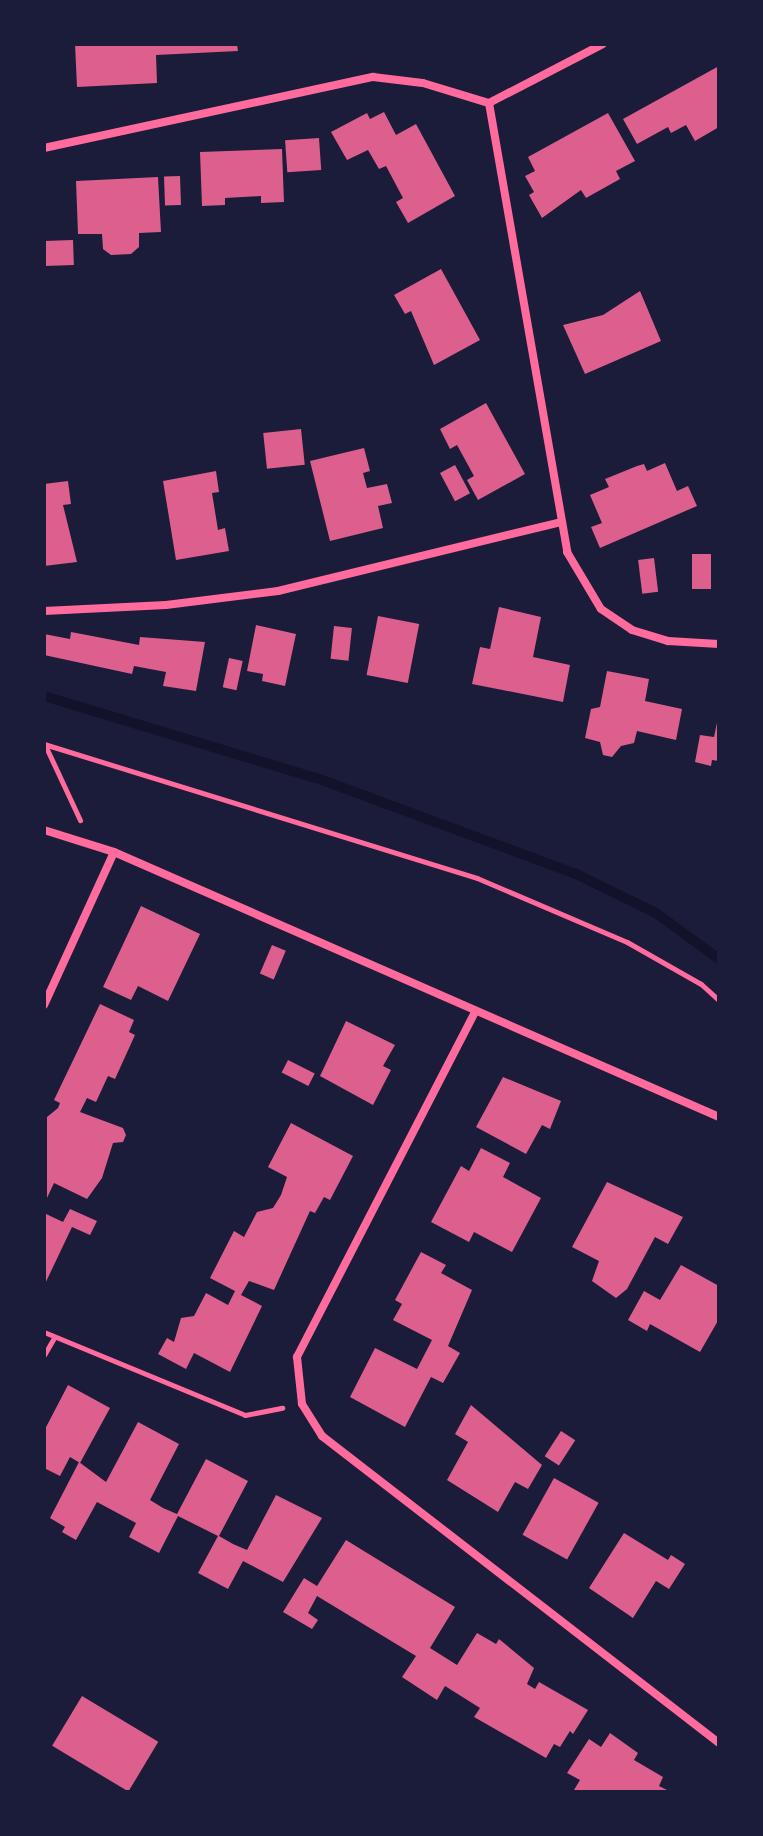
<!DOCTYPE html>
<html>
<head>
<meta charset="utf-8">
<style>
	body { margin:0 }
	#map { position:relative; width:763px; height:1836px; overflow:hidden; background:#1b1b3a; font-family:Commissioner,sans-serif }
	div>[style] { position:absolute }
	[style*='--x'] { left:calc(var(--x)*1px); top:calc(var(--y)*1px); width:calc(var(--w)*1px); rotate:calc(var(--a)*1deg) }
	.stream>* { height:10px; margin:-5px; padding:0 5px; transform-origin:5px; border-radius:5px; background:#12122b }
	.building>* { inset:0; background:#dd5f8e; transform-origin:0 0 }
	.path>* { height:5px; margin:-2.5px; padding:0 2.5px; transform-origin:2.5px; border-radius:2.5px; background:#ff6b9d }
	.minor>* { height:8px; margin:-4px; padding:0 4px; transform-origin:4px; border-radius:4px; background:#ff6b9d }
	span { translate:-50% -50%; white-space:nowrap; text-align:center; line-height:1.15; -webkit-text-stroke:6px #1b1b3a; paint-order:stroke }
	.frame { position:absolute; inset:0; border:46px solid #1b1b3a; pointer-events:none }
</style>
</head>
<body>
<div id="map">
	<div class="stream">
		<i style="--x:44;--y:696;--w:290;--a:16.8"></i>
		<i style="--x:322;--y:780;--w:269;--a:20.3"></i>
		<i style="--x:574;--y:873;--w:91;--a:26"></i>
		<i style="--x:656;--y:913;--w:78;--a:36.1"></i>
	</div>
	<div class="building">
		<i style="clip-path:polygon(75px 44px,237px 44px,238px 51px,156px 55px,157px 83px,77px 87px)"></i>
		<i style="clip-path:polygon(719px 66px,719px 127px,695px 141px,686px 125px,671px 133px,668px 127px,637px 144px,623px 119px)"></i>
		<i style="clip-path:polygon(384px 112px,396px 135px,416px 124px,455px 196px,408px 223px,396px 202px,403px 198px,386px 166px,379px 169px,368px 150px,347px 160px,331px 132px,367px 113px,370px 119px)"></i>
		<i style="clip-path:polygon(608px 113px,635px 161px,616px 171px,620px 179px,586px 198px,581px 190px,542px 218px,529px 195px,534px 192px,525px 176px,535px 171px,528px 157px)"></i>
		<i style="left:319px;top:138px;width:32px;height:34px;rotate:86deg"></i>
		<i style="clip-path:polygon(282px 149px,284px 202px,261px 203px,261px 196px,225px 198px,225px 205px,202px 206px,200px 152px)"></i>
		<i style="left:180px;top:176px;width:29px;height:16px;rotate:88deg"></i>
		<i style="clip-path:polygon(158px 177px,161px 232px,139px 233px,139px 247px,131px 254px,111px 255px,103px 249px,102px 234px,78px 234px,76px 181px)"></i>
		<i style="left:73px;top:240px;width:25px;height:29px;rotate:88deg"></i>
		<i style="clip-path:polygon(441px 269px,480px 340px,434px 365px,411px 311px,405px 314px,394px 295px)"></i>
		<i style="clip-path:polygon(640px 291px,661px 341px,585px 374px,563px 325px,603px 315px)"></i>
		<i style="clip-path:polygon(486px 403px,525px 474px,478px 500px,467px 480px,474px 476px,457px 445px,450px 449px,440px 429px)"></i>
		<i style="left:301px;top:429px;width:36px;height:38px;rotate:84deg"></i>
		<i style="clip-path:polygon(364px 448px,370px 471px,363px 473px,367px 488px,387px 484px,392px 503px,378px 506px,383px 528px,330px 541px,310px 461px)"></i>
		<i style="clip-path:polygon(665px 463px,677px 491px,688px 486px,697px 506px,600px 548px,591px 527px,602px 523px,590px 495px,609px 487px,605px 479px,637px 466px,644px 464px,647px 471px)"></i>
		<i style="left:455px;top:465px;width:32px;height:17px;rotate:62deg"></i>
		<i style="clip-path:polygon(216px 471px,219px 492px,212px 493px,218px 530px,225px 528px,229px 551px,176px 560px,163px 481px)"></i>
		<i style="clip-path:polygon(68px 481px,71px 504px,63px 505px,77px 562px,44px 566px,44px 484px)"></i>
		<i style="left:692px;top:554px;width:19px;height:35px"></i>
		<i style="left:654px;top:558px;width:34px;height:16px;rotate:83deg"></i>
		<i style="clip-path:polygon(499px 607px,541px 617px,533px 657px,570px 665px,563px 702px,472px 684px,480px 647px,490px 649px)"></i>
		<i style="left:378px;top:616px;width:42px;height:60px;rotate:11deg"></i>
		<i style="clip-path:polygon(256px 625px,296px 634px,285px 686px,262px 681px,263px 674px,247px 671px)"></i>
		<i style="left:334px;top:626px;width:18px;height:33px;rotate:6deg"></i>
		<i style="clip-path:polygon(71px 632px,139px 645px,140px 637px,205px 642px,196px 691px,163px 686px,166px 672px,134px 666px,132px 674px,44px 655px,44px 634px,70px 639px)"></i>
		<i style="left:229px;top:658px;width:14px;height:30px;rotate:12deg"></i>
		<i style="clip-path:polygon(607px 671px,649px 679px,645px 701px,682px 709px,676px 740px,637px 731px,634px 743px,621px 746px,612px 757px,603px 755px,600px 742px,585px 738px,591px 709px,600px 707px)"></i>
		<i style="clip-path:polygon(718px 718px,719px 761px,712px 760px,711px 766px,695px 762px,700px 735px,714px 737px)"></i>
		<i style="clip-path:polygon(141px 906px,200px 934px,168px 1001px,138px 986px,131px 1000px,103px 987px)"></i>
		<i style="left:272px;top:945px;width:15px;height:31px;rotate:23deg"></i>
		<i style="clip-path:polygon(100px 1004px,134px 1020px,129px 1032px,135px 1035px,115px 1079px,108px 1076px,96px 1102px,87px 1098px,80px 1112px,123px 1128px,126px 1135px,123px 1142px,113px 1143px,102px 1178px,87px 1199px,54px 1183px,47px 1198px,47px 1117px,58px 1108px,60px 1103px,54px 1100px)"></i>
		<i style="clip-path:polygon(346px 1021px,395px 1045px,383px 1066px,391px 1070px,373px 1105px,320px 1076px)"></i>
		<i style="left:288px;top:1060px;width:30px;height:14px;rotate:27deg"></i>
		<i style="clip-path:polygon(503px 1077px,561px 1101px,550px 1129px,542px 1125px,526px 1154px,476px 1127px)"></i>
		<i style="clip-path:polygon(291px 1123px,353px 1156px,330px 1200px,324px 1197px,315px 1213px,310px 1211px,274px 1290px,249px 1281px,241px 1295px,262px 1306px,230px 1372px,194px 1353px,186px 1369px,158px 1354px,167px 1338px,174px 1342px,181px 1318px,194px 1316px,206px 1293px,228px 1305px,235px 1291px,210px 1278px,234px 1231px,244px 1237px,257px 1212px,273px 1208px,281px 1195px,287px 1177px,268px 1167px)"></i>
		<i style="clip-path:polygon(481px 1148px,510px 1163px,503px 1177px,541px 1198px,512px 1252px,474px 1232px,469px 1242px,431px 1222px,461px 1166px,469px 1171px)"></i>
		<i style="clip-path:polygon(607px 1182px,683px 1217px,668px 1244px,655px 1237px,627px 1289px,616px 1298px,592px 1281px,599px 1261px,572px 1247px)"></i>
		<i style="clip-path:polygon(70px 1209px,97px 1221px,90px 1235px,72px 1227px,44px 1286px,44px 1213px,63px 1222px)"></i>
		<i style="clip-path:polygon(421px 1252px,446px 1265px,441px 1273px,472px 1290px,448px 1346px,460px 1353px,443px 1383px,431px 1377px,405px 1427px,350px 1397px,375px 1348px,417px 1369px,432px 1340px,393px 1320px,402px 1304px,395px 1300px)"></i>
		<i style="clip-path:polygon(681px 1265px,719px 1286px,719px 1319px,700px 1352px,650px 1324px,647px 1331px,628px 1320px,644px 1291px,660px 1300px)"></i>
		<i style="clip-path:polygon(68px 1385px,110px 1408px,80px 1463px,70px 1457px,60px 1476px,44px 1468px,44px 1431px)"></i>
		<i style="clip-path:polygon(471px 1405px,542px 1465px,528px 1489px,515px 1482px,498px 1512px,447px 1480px,468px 1442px,455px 1434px)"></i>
		<i style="clip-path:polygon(138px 1422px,179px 1444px,150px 1500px,163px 1508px,177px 1514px,206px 1459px,248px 1481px,219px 1536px,233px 1544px,247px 1550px,276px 1495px,322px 1518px,283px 1582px,243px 1561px,228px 1589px,198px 1573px,218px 1536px,178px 1516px,159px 1553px,129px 1537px,136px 1523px,97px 1502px,76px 1540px,62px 1532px,65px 1527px,50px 1518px,79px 1462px,106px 1482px)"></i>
		<i style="left:561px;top:1431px;width:17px;height:30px;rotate:33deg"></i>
		<i style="left:554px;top:1478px;width:51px;height:65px;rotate:29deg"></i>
		<i style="clip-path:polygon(624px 1533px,668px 1560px,671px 1555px,685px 1564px,669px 1589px,656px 1581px,633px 1618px,589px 1588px)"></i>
		<i style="clip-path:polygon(346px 1540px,455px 1607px,430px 1648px,457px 1665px,477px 1633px,496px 1644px,499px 1639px,534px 1668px,527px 1684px,535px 1689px,539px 1682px,588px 1710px,573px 1734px,570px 1731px,560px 1747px,554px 1744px,546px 1758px,474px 1717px,480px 1708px,445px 1686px,437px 1700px,402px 1677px,416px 1656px,317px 1596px,308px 1613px,318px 1620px,312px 1629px,283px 1612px,304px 1578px,317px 1586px)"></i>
		<i style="left:82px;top:1696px;width:89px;height:58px;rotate:31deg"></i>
		<i style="clip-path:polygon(610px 1733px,638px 1753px,634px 1760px,663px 1777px,659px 1786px,671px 1792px,574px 1790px,580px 1780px,567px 1773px,589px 1739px,601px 1747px)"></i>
	</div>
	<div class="path">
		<i style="--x:44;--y:744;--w:453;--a:17.2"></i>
		<i style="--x:477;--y:878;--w:163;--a:23.1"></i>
		<i style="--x:627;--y:942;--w:85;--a:29.6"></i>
		<i style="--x:701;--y:984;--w:24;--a:42"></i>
		<i style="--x:45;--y:745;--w:83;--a:65"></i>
		<i style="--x:44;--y:1332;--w:217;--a:22.4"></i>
		<i style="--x:245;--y:1415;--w:38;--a:-11"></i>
		<i style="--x:44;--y:1355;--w:20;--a:-60"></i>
	</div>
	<div class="minor">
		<i style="--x:489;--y:103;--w:456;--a:80.1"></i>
		<i style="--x:567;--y:552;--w:66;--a:59.2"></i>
		<i style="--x:601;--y:609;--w:37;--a:34"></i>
		<i style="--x:632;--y:630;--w:38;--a:17"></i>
		<i style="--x:668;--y:641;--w:51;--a:3.4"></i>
		<i style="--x:44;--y:148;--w:337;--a:-12.2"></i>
		<i style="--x:373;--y:77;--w:50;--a:6.8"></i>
		<i style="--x:423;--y:83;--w:69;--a:16.9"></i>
		<i style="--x:489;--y:103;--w:128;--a:-27.4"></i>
		<i style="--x:44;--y:611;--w:122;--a:-2.8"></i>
		<i style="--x:166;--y:605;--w:113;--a:-7.1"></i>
		<i style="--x:278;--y:591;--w:288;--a:-13.7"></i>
		<i style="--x:44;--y:830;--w:73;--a:17.4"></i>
		<i style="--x:114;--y:852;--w:660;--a:23.65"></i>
		<i style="--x:44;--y:1005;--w:168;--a:-65.4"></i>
		<i style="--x:474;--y:1014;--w:386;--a:117.3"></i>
		<i style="--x:297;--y:1357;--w:47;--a:83.9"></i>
		<i style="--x:302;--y:1404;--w:38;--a:58"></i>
		<i style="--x:322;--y:1436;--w:502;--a:37.71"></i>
	</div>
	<div class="frame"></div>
</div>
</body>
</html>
